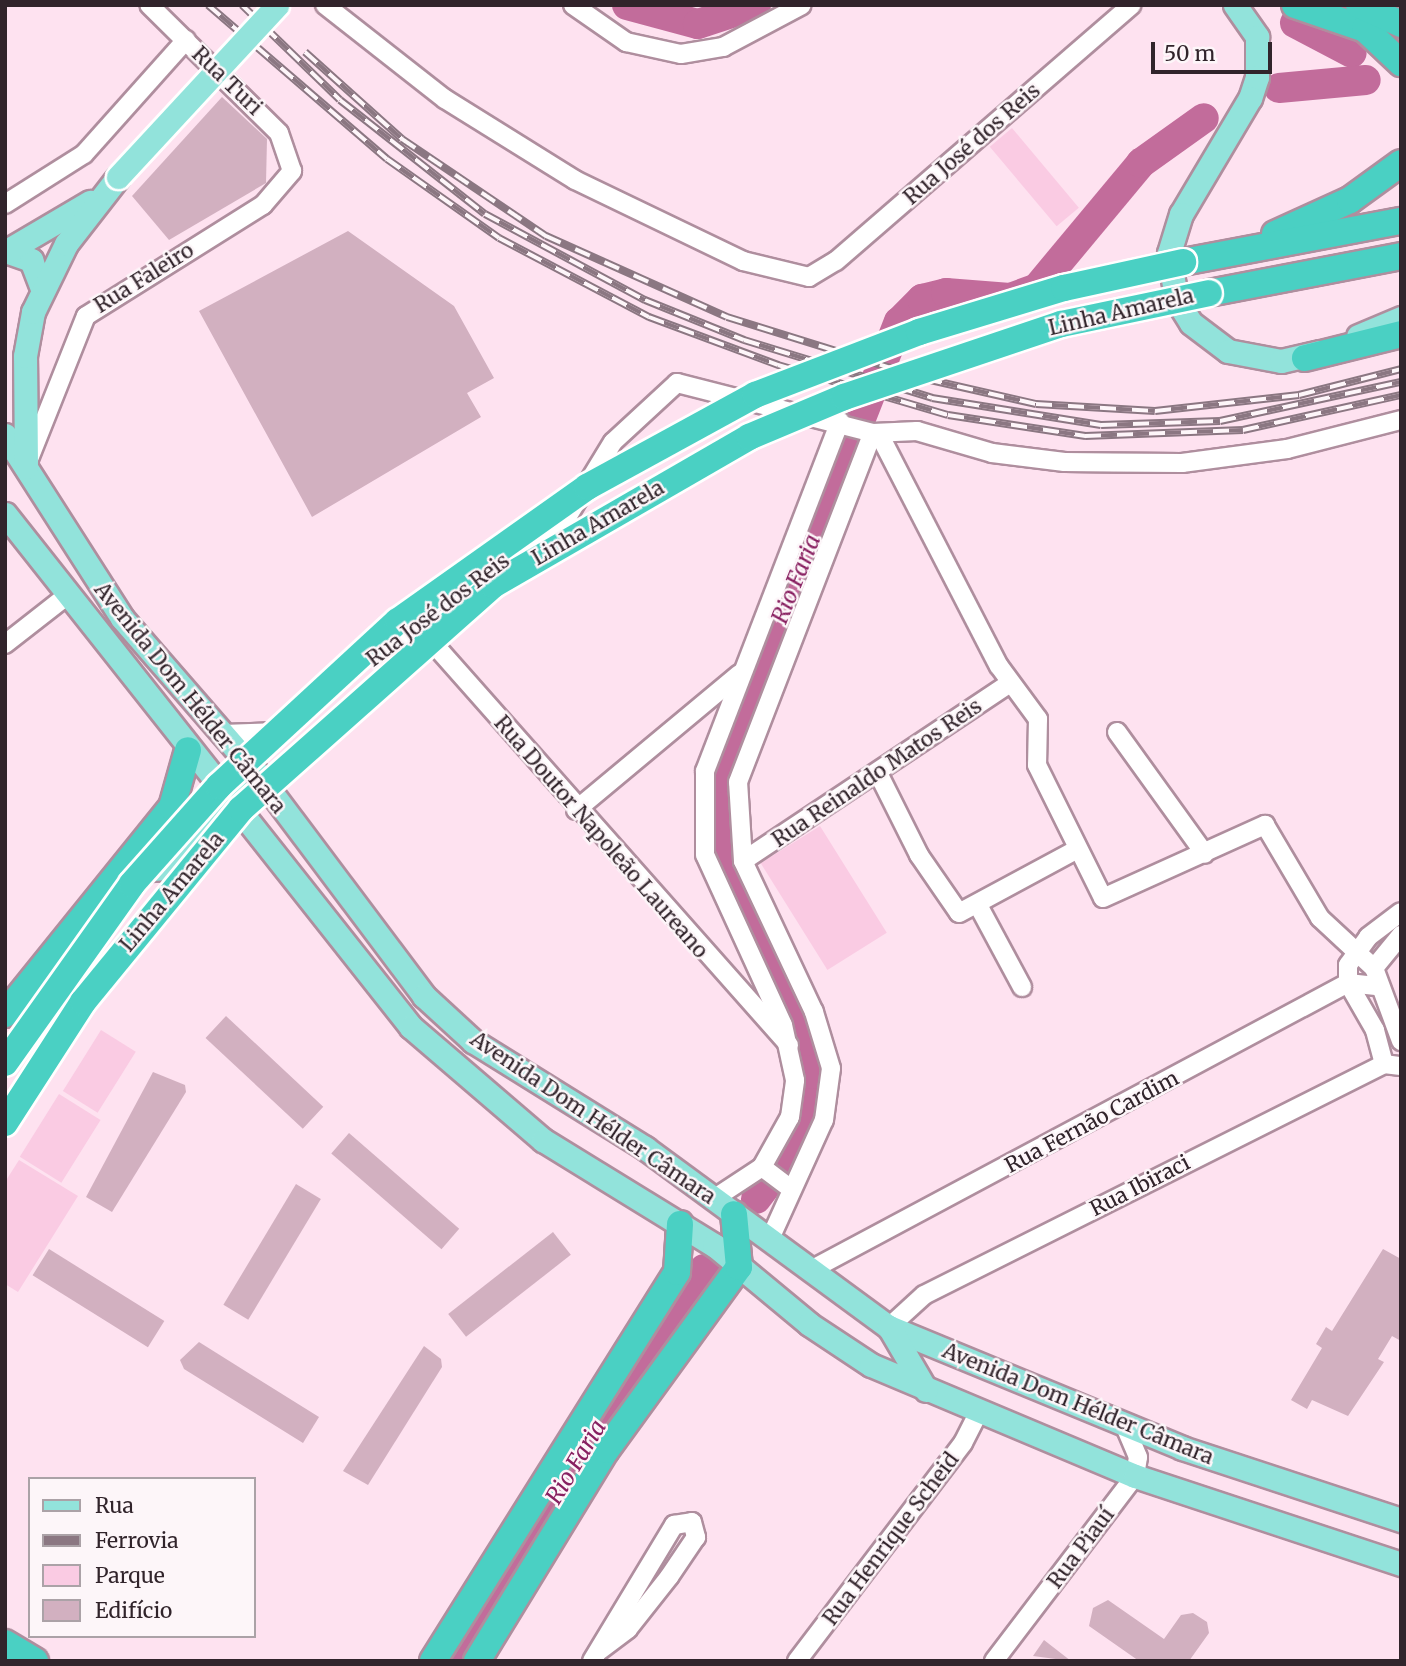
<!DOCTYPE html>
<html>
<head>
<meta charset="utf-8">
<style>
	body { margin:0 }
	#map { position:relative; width:1406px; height:1666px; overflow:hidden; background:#fee2f0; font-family:Merriweather,serif }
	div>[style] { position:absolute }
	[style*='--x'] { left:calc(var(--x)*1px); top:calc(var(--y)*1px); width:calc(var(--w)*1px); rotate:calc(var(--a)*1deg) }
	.green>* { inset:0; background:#facbe3; transform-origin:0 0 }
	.river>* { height:30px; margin:-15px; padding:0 15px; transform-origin:15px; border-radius:15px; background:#c26c9b }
	.building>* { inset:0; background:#d2b0c0; transform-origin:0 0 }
	.roads { filter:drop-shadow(2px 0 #af8e9e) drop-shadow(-2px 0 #af8e9e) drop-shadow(0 2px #af8e9e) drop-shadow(0 -2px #af8e9e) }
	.minor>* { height:18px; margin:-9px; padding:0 9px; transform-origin:9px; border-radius:9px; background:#fff }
	.major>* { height:23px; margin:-11.5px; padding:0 11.5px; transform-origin:11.5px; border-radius:11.5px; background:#92e3db }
	.highway>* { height:26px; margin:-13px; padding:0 13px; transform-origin:13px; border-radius:13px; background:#4ad0c3 }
	.rail>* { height:8px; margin-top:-4px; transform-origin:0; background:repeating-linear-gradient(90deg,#fdf6f9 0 16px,#8b7782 0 32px); box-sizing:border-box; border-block:2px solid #8b7782 }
	.bridges { filter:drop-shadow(2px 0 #fff) drop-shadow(-2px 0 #fff) drop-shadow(0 2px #fff) drop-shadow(0 -2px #fff) }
	.major-bridge>* { height:23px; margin:-11.5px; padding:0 11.5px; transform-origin:11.5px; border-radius:11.5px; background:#92e3db }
	.highway-bridge>* { height:26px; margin:-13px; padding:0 13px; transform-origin:13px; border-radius:13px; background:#4ad0c3 }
	span { translate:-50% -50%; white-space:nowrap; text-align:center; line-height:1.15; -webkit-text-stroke:5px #fdf6f9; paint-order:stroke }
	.street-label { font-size:21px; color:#31242b }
	.water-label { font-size:23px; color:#882061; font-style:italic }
	.frame { position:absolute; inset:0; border:7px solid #31242b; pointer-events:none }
	.legend { position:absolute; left:28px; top:1477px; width:228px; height:161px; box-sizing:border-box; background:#fdf6f9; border:2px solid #aba2a7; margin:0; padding:9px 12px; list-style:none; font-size:21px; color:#31242b }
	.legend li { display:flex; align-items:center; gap:14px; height:35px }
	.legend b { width:35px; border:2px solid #aba2a7 }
	.scale { position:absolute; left:1151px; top:42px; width:121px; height:32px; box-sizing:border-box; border:4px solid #31242b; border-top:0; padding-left:9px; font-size:21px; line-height:24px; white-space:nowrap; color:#31242b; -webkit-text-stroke:5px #fdf6f9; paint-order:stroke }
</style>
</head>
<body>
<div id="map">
	<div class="green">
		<i style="left:1012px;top:128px;width:104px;height:29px;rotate:50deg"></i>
		<i style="left:820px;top:826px;width:126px;height:70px;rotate:58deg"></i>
		<i style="left:101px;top:1030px;width:41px;height:72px;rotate:32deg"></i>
		<i style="left:59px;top:1094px;width:49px;height:74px;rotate:32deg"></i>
		<i style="clip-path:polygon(19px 1160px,78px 1196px,18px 1292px,5px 1284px,5px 1182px)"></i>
	</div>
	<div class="river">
		<i style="--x:627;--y:5;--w:73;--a:15"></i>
		<i style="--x:698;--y:24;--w:61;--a:-18.1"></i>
		<i style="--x:1295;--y:23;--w:64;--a:27.8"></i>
		<i style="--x:1279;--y:88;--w:87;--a:-5.3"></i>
		<i style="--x:756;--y:1199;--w:71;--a:-52.5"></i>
		<i style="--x:799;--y:1143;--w:70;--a:-79.3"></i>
		<i style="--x:812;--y:1074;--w:34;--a:-100"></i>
		<i style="--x:806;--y:1041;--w:198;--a:-113.8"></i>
		<i style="--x:726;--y:860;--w:82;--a:-94.2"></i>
		<i style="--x:720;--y:778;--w:490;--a:-68.6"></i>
		<i style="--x:899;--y:322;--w:33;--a:-45"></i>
		<i style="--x:922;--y:299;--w:25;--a:-14"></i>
		<i style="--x:946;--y:293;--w:64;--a:4.5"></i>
		<i style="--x:1010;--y:298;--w:29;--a:-20"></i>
		<i style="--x:1037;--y:288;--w:163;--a:-50.2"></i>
		<i style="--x:1141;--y:163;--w:77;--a:-35.5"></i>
		<i style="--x:456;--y:1661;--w:322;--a:-59"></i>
		<i style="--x:622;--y:1385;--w:142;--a:-54.7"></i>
	</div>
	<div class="building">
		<i style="clip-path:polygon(222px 97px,267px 139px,266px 183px,169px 240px,132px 196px)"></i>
		<i style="clip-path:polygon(348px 231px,454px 306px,494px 378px,467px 393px,481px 417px,312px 517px,199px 311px)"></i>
		<i style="left:226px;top:1016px;width:133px;height:30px;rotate:43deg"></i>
		<i style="clip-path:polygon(153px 1072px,185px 1085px,186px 1092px,112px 1212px,86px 1197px)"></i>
		<i style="left:349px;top:1133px;width:146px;height:27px;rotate:41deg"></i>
		<i style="left:296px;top:1184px;width:29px;height:141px;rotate:31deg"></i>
		<i style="left:553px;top:1232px;width:29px;height:133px;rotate:52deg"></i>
		<i style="left:49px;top:1249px;width:136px;height:31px;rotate:32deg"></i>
		<i style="clip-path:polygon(1383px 1249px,1401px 1259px,1401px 1341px,1392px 1336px,1378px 1359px,1384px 1362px,1348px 1416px,1312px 1400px,1307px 1409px,1291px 1400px,1322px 1348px,1316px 1344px,1326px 1327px,1332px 1331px)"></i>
		<i style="clip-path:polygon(199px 1342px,319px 1417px,303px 1443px,184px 1369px,180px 1360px)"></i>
		<i style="clip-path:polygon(424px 1346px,441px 1359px,442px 1367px,368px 1485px,343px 1471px)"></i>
		<i style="clip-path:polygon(1108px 1600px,1164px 1639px,1181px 1615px,1193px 1613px,1207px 1622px,1209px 1633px,1189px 1661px,1139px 1661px,1089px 1626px,1093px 1608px)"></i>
		<i style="clip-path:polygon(1044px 1640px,1071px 1661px,1033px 1656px)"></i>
	</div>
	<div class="roads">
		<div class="minor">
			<i style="--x:325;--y:5;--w:152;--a:38.1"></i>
			<i style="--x:445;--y:99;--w:153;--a:31.9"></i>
			<i style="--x:575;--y:180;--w:187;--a:25.7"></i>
			<i style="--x:743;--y:261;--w:68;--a:13.6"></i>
			<i style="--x:809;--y:277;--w:31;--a:-31"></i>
			<i style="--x:836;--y:261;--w:391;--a:-40.9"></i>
			<i style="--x:573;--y:5;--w:65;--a:34.9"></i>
			<i style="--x:626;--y:42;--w:56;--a:12.3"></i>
			<i style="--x:681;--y:54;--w:43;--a:-9.5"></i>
			<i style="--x:723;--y:47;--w:89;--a:-28"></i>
			<i style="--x:5;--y:204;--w:93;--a:-32.3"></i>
			<i style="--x:84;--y:154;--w:153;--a:-48.2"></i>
			<i style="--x:879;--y:434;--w:261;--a:62.7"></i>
			<i style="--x:999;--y:666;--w:66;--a:53.7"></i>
			<i style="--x:1038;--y:719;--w:46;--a:91.2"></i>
			<i style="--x:1037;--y:765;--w:148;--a:63.6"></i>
			<i style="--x:1103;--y:898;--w:178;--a:-24.3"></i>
			<i style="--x:1265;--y:825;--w:108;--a:59.4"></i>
			<i style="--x:1320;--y:918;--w:74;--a:42.8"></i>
			<i style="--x:1374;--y:968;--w:78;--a:69.7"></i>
			<i style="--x:27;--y:464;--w:159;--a:-68.3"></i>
			<i style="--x:86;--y:316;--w:209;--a:-32.1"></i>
			<i style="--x:263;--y:205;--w:45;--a:-49.5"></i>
			<i style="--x:292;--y:171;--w:40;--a:-108.9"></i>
			<i style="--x:279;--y:133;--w:182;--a:-135.4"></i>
			<i style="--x:528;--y:545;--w:51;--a:-37.1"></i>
			<i style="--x:569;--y:514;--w:84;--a:-58.6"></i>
			<i style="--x:613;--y:442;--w:87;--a:-42.7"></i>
			<i style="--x:677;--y:383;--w:202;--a:14.3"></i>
			<i style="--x:873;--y:433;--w:44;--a:-2.6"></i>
			<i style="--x:917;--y:431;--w:78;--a:16.3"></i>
			<i style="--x:992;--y:453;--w:73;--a:7.1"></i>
			<i style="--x:1064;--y:462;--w:118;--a:0.5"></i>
			<i style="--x:1182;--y:463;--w:106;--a:-7.6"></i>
			<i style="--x:1287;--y:449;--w:118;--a:-14.3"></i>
			<i style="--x:425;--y:634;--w:549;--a:48.47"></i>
			<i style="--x:5;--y:644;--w:81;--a:-38"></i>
			<i style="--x:384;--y:650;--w:60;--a:-38.2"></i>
			<i style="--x:1117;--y:732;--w:150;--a:54.2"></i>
			<i style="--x:223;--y:734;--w:56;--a:-2"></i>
			<i style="--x:878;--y:773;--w:92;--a:63.4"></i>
			<i style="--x:919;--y:855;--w:70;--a:55.4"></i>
			<i style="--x:959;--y:913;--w:133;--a:-28.3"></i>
			<i style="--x:576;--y:810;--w:212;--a:-39.8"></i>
			<i style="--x:743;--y:861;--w:321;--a:-33.7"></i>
			<i style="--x:979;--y:907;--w:91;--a:61.7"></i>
			<i style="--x:1374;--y:968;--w:43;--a:-50.7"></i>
			<i style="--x:1384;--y:1064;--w:35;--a:-105"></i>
			<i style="--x:1375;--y:1030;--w:54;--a:-119.9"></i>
			<i style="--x:1348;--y:983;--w:18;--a:-90"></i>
			<i style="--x:1348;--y:965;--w:34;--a:-54"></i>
			<i style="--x:1368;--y:937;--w:41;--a:-37.1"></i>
			<i style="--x:762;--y:1167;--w:35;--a:37"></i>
			<i style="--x:715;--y:1198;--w:56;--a:-33.4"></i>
			<i style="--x:762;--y:1167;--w:57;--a:-60.8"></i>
			<i style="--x:790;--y:1117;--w:37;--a:-82"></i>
			<i style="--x:795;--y:1080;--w:56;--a:-102.3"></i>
			<i style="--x:783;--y:1025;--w:187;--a:-114.6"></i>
			<i style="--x:705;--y:855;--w:84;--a:-90"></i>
			<i style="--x:705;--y:771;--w:375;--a:-68.9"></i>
			<i style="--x:769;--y:1241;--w:133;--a:-65.6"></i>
			<i style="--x:824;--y:1120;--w:52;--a:-82.3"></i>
			<i style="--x:831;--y:1068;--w:59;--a:-106.9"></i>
			<i style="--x:814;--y:1012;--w:167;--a:-115.2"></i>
			<i style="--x:743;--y:861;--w:79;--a:-93.6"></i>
			<i style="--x:738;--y:782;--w:374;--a:-68.9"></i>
			<i style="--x:809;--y:1271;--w:611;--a:-28.12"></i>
			<i style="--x:1348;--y:983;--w:28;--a:6"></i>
			<i style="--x:889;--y:1327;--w:47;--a:-42.4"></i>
			<i style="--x:924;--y:1295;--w:515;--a:-26.66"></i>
			<i style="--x:1384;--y:1064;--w:17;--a:7"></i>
			<i style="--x:592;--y:1661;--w:159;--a:-58.9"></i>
			<i style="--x:674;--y:1525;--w:18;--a:-9"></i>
			<i style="--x:692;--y:1522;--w:16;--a:75"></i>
			<i style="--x:696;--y:1537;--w:48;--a:124"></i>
			<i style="--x:669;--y:1577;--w:66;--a:128.3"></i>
			<i style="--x:628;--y:1629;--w:35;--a:143"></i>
			<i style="--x:797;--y:1661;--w:274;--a:-52.7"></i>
			<i style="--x:963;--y:1443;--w:34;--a:-63"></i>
			<i style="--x:994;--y:1661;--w:233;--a:-52.7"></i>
			<i style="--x:1135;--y:1476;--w:19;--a:-81"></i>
			<i style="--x:1138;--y:1457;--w:34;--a:-113"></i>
		</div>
		<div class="major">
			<i style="--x:1235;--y:5;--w:39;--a:55"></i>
			<i style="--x:1257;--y:37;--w:40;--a:90"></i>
			<i style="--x:1257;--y:77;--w:22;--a:108"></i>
			<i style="--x:1250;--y:98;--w:135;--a:120.7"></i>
			<i style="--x:1181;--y:214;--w:41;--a:107.1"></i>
			<i style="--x:1169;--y:253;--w:47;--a:81.3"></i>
			<i style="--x:1176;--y:299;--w:28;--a:58"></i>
			<i style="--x:1191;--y:323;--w:46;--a:37.1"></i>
			<i style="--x:1228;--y:351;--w:54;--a:10.7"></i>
			<i style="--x:1281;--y:361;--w:40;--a:-13"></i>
			<i style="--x:5;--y:251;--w:28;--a:19"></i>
			<i style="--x:31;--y:260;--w:31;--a:69"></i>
			<i style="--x:5;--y:252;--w:99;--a:-30.5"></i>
			<i style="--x:1358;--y:336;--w:47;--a:-22.7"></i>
			<i style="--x:5;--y:435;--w:217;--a:57.4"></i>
			<i style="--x:122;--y:618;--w:204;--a:49"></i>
			<i style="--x:256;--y:772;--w:280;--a:53.1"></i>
			<i style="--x:424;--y:996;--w:67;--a:42.6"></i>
			<i style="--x:473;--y:1041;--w:203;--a:31.9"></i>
			<i style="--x:645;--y:1148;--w:303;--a:36.3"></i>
			<i style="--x:889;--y:1327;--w:317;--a:22.4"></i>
			<i style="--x:1182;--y:1448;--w:231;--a:18.2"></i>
			<i style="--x:26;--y:467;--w:111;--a:-90.5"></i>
			<i style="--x:25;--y:356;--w:45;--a:-79.7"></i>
			<i style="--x:33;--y:312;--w:76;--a:-64.1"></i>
			<i style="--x:66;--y:244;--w:85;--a:-52.2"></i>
			<i style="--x:5;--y:514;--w:654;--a:51.64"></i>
			<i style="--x:411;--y:1027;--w:174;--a:40.6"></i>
			<i style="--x:543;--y:1140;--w:201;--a:31.6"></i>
			<i style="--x:714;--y:1245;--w:124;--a:39.7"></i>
			<i style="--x:809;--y:1324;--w:74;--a:33.5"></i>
			<i style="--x:871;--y:1365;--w:286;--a:22.8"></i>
			<i style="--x:1135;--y:1476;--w:280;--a:18.3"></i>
			<i style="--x:143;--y:852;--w:19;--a:65"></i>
			<i style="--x:151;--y:869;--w:18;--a:-3"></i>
			<i style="--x:169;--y:868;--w:105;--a:-51.6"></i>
			<i style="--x:889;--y:1327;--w:73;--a:59.6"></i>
		</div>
		<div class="highway">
			<i style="--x:1295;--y:5;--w:74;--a:18.9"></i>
			<i style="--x:1365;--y:29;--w:50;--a:43.4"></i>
			<i style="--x:1359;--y:5;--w:46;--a:24.3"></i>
			<i style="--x:1275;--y:234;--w:82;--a:-24.4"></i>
			<i style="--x:1350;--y:200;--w:63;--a:-36"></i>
			<i style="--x:1183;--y:262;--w:222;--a:-10.7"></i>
			<i style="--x:1209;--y:293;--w:196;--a:-10.9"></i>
			<i style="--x:1305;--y:358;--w:99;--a:-14"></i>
			<i style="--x:5;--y:1014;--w:266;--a:-51.1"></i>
			<i style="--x:172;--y:807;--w:59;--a:-74.3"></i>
			<i style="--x:5;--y:1643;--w:35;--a:31"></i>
			<i style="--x:433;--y:1661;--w:459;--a:-57.9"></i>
			<i style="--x:677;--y:1272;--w:48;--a:-86.4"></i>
			<i style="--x:477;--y:1661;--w:247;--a:-58.6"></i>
			<i style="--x:606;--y:1450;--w:226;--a:-54"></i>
			<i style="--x:739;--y:1267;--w:53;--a:-95.4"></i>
		</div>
	</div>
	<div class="rail">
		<i style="--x:208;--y:5;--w:236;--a:40.7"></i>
		<i style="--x:387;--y:159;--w:137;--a:35.2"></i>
		<i style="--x:499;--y:238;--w:170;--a:27.8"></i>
		<i style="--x:649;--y:317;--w:138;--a:20.4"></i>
		<i style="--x:778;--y:365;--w:177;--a:16.4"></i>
		<i style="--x:948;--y:415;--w:139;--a:8.7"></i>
		<i style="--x:1085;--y:436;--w:158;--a:-2.2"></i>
		<i style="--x:1243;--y:430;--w:162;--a:-12.5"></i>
		<i style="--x:242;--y:5;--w:136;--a:44.1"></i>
		<i style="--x:340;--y:100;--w:184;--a:38.2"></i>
		<i style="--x:485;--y:214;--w:182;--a:28.3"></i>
		<i style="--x:645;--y:300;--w:107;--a:22"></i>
		<i style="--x:744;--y:340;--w:197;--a:17.1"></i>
		<i style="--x:932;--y:398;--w:171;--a:9.1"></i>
		<i style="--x:1101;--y:425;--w:119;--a:-1.9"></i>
		<i style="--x:1220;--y:421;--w:185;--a:-12.2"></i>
		<i style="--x:305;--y:52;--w:130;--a:41.9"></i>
		<i style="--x:402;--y:139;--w:174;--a:34"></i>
		<i style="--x:546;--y:236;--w:198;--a:24.1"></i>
		<i style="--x:727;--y:317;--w:208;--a:17.3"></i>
		<i style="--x:926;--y:379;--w:113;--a:12.8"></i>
		<i style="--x:1036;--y:404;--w:119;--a:3.4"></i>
		<i style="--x:1155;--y:411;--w:145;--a:-6.3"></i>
		<i style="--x:1299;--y:395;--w:105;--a:-14.3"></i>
	</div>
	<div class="bridges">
		<div class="major-bridge">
			<i style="--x:118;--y:177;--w:234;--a:-47.2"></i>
		</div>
		<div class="highway-bridge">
			<i style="--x:5;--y:1063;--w:219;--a:-54.6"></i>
			<i style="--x:132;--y:884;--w:131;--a:-48.4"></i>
			<i style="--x:219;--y:786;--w:243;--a:-42.7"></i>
			<i style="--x:398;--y:621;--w:232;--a:-35.3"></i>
			<i style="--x:587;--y:487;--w:192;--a:-28.7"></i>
			<i style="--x:755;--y:395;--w:176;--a:-21"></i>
			<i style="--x:919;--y:332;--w:152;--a:-16.9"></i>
			<i style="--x:1064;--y:288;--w:122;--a:-12.3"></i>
			<i style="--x:5;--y:1123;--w:144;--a:-57.2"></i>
			<i style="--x:83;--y:1002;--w:249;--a:-50.7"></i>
			<i style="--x:241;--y:809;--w:337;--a:-41.6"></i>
			<i style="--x:493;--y:585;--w:296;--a:-30"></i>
			<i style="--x:749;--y:437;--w:103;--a:-22.8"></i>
			<i style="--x:844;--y:397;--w:229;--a:-18.6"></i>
			<i style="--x:1061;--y:324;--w:151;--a:-11.8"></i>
		</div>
	</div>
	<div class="street-label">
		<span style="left:227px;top:81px;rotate:44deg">Rua Turi</span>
		<span style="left:972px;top:144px;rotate:-41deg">Rua José dos Reis</span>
		<span style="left:144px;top:278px;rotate:-32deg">Rua Faleiro</span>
		<span style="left:1121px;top:312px;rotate:-13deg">Linha Amarela</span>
		<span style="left:598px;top:523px;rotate:-30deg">Linha Amarela</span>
		<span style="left:438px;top:610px;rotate:-37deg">Rua José dos Reis</span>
		<span style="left:190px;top:698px;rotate:51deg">Avenida Dom Hélder Câmara</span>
		<span style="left:877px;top:773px;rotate:-34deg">Rua Reinaldo Matos Reis</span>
		<span style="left:601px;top:837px;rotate:49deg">Rua Doutor Napoleão Laureano</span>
		<span style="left:172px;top:892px;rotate:-50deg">Linha Amarela</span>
		<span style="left:593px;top:1118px;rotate:34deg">Avenida Dom Hélder Câmara</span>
		<span style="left:1092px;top:1122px;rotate:-28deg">Rua Fernão Cardim</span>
		<span style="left:1140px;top:1186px;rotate:-27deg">Rua Ibiraci</span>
		<span style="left:1078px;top:1404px;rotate:22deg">Avenida Dom Hélder Câmara</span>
		<span style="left:891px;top:1539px;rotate:-53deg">Rua Henrique Scheid</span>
		<span style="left:1081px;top:1548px;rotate:-53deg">Rua Piauí</span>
	</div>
	<div class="water-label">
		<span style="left:796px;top:579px;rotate:-68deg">Rio Faria</span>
		<span style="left:576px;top:1462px;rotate:-59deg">Rio Faria</span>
	</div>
	<div class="frame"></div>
	<ul class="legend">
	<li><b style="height:9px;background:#92e3db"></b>Rua</li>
	<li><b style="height:9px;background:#8b7782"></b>Ferrovia</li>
	<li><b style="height:19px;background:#facbe3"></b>Parque</li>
	<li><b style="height:19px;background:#d2b0c0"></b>Edifício</li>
	</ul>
	<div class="scale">50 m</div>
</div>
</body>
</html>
